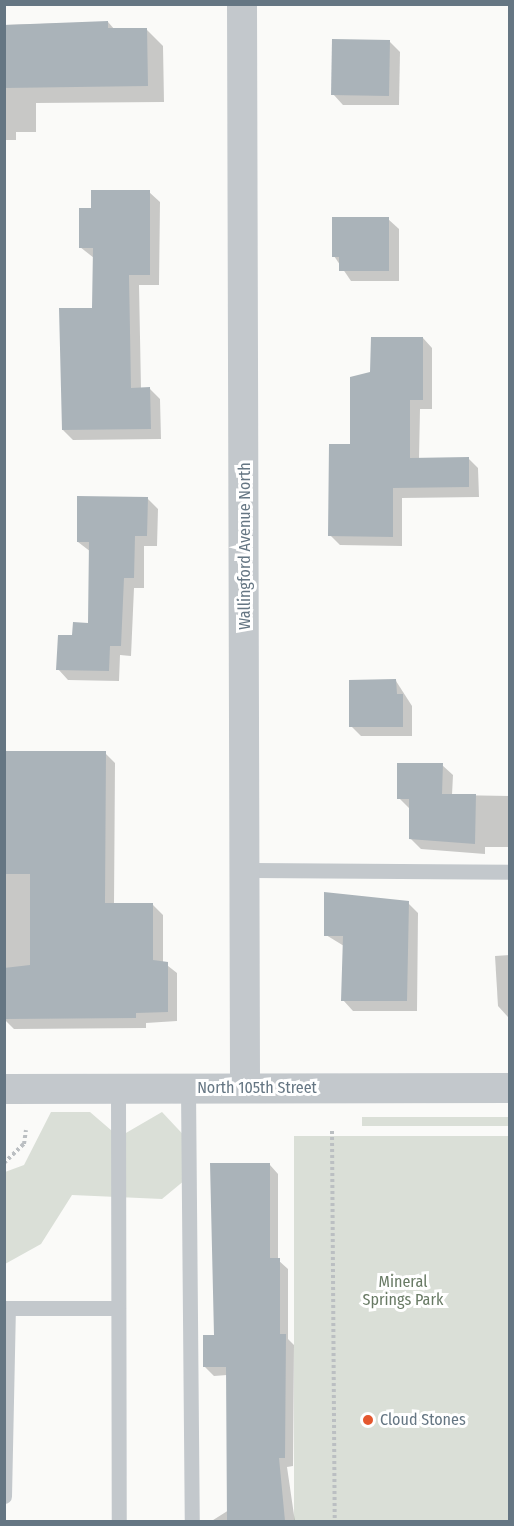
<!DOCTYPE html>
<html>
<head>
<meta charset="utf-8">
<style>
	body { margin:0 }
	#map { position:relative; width:514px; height:1526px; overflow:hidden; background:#fafaf8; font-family:"Fira Sans Condensed",sans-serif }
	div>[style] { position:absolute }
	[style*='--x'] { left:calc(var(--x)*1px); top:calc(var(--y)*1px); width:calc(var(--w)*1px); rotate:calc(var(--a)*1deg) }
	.green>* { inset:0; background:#dadfd7; transform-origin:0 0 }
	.shadow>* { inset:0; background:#0003 }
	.building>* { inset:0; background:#aab3b9; transform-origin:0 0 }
	.path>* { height:4px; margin-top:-2px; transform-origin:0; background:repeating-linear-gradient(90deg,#bbbfc2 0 3px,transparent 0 6px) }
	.service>* { height:15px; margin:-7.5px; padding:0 7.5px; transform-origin:7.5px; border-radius:7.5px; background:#c3c8cc }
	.minor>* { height:30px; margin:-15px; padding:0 15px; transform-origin:15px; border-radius:15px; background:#c3c8cc }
	.dots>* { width:16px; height:16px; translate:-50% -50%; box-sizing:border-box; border:3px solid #fff; border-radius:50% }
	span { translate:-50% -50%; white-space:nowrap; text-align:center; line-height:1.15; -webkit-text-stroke:6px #fff; paint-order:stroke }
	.street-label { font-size:16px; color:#657683 }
	.park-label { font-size:16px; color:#687a64 }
	.poi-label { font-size:16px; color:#657683 }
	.left { translate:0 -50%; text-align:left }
	.frame { position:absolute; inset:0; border:6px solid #657683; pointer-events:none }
</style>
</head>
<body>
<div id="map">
	<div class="green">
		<i style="clip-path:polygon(51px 1112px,90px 1112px,119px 1137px,162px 1112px,192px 1144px,191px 1175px,162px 1199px,72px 1195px,41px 1244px,5px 1264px,5px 1172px,24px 1165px)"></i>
		<i style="left:362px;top:1117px;width:147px;height:9px"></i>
		<i style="left:294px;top:1136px;width:215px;height:385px"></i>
	</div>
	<div class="shadow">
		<i style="clip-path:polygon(108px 22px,115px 30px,146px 29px,163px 46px,164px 102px,36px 103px,36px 132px,16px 132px,16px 140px,4px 140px,4px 25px)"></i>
		<i style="clip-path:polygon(389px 41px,400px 52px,399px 105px,343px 105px,333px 94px)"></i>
		<i style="clip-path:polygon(149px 192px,160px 202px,159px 285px,139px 285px,141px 389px,150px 389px,160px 399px,161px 439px,73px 440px,63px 430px,93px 309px,94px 258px,80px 247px,93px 210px)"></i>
		<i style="clip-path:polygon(388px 219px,399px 229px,399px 281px,351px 281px,334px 256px)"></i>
		<i style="clip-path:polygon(423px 338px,432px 348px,432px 409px,420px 409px,419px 459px,468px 458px,478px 468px,479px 497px,402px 498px,402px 546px,340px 545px,330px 535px,372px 373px)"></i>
		<i style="clip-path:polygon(147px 498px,158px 509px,157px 546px,144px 546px,144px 588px,134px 588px,131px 656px,120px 655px,119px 681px,68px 680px,58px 669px,74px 636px,90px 624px,91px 552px,78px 542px)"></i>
		<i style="clip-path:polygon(396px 681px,412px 706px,412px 736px,361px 736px,351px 726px)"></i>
		<i style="clip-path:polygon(4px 753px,105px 753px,115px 763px,114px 905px,153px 905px,163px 915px,163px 962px,177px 973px,177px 1021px,146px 1023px,146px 1028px,14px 1029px,4px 1019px)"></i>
		<i style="clip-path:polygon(442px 765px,453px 775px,452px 795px,510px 796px,510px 847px,485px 847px,485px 854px,421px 849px,410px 838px,410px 809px,399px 798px)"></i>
		<i style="clip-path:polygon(408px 903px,418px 913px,417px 1011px,353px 1011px,343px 1000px,344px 946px,326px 935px)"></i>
		<i style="clip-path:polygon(510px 955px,510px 1017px,508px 1017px,498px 1006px,495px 956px)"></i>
		<i style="clip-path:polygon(270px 1165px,278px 1174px,278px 1260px,288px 1269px,288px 1339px,294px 1345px,293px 1466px,287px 1467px,295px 1522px,210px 1522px,229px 1510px,227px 1375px,214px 1376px,205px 1367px)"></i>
	</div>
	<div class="building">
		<i style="clip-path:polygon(108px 21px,108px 28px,147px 28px,148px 86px,4px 88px,4px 25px)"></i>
		<i style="left:332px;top:39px;width:58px;height:56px;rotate:1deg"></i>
		<i style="clip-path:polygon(91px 190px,150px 190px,150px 275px,129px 275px,131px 388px,150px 387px,151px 429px,62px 430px,59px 308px,92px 308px,93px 248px,79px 248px,79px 208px,91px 208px)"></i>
		<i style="clip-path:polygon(332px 217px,389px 217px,389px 271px,339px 271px,339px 257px,332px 257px)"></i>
		<i style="clip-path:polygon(371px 337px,423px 337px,423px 400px,410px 400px,410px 458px,469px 457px,469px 487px,393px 488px,393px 537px,328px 536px,329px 444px,350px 444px,350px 377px,370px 372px)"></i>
		<i style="clip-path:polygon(77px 496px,148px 497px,147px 536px,135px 536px,134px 578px,124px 578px,121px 646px,110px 646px,109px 671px,56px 670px,58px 635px,72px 635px,73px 622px,88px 623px,89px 542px,77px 542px)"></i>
		<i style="clip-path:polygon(396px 679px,397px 694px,403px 694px,403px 727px,349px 727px,349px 680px)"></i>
		<i style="clip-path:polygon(4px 751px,106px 751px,105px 903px,153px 903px,153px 960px,168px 962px,168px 1012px,136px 1013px,136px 1018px,4px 1019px,4px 968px,30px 965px,30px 874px,4px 874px)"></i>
		<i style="clip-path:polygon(397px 763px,443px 763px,442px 794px,476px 794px,475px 844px,409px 839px,409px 799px,397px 799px)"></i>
		<i style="clip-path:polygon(324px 892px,409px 901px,407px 1001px,341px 1001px,343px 936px,324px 936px)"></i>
		<i style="clip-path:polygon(210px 1163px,270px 1163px,270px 1258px,280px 1258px,280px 1334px,286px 1334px,285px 1458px,279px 1458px,285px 1521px,227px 1521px,226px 1367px,203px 1367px,203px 1335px,214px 1335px)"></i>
	</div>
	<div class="path">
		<i style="--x:332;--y:1131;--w:391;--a:89.6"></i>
		<i style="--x:4;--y:1163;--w:28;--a:-44"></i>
		<i style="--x:24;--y:1144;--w:14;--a:-82"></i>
	</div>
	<div class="service">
		<i style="--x:245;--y:870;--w:265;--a:0.4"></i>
		<i style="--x:118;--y:1089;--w:433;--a:89.9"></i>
		<i style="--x:188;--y:1089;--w:433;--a:89.5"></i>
		<i style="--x:4;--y:1308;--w:114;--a:0"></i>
		<i style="--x:4;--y:1496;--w:188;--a:-88.8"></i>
	</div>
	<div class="minor">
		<i style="--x:242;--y:4;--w:1084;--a:89.84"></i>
		<i style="--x:4;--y:1089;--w:506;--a:-0.11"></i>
	</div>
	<div class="dots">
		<i style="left:368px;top:1420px;background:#e4572e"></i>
	</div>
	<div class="street-label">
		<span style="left:245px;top:546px;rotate:-90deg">Wallingford Avenue North</span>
		<span style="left:257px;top:1088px">North 105th Street</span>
	</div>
	<div class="park-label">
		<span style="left:403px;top:1291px">Mineral<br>Springs Park</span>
	</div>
	<div class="poi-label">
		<span class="left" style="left:380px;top:1420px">Cloud Stones</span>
	</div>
	<div class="frame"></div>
</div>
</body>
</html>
